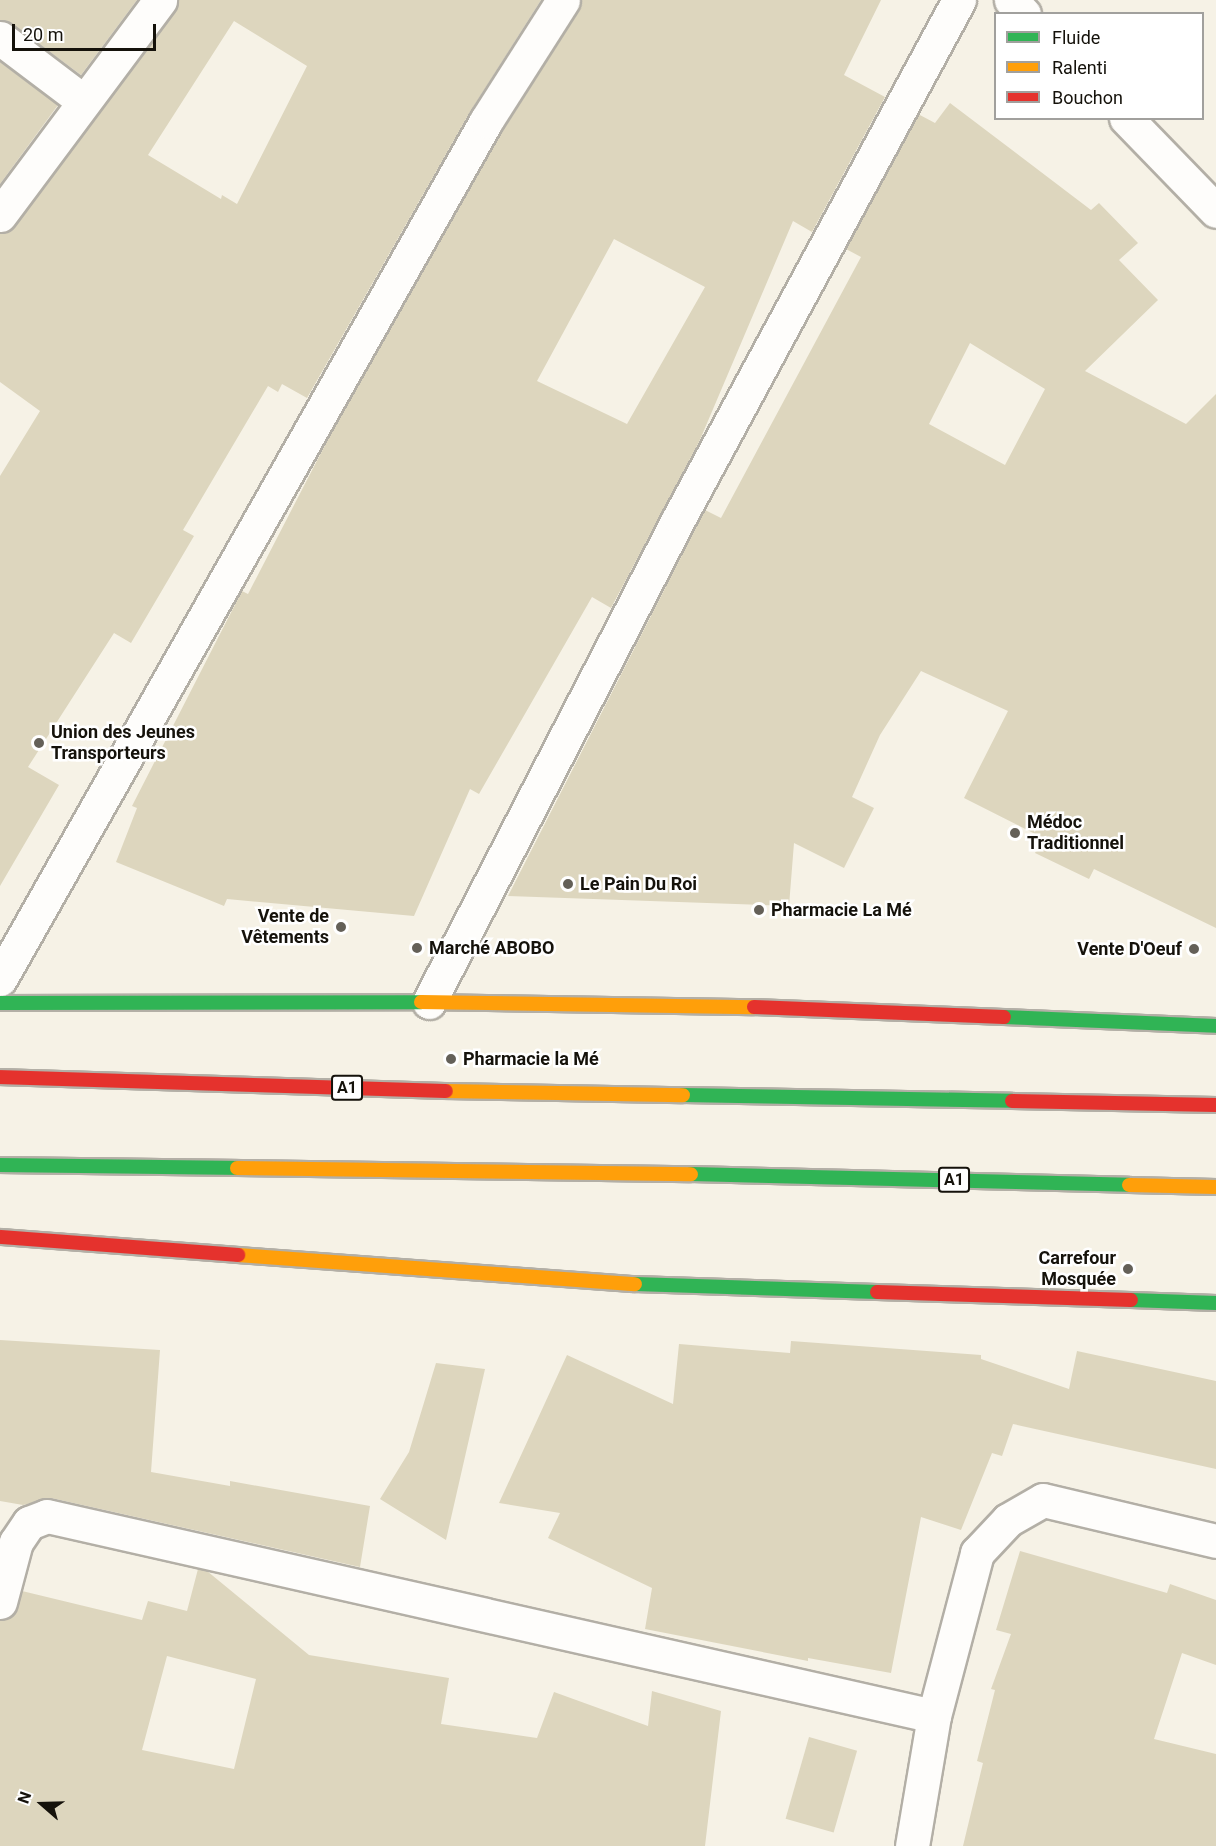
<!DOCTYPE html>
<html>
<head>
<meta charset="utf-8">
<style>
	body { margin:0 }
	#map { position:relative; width:1216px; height:1846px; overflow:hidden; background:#f6f2e6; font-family:Roboto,sans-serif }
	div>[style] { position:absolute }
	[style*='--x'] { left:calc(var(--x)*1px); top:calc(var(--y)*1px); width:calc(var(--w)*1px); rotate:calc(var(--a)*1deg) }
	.building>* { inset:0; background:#ddd6be; transform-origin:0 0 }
	.roads { filter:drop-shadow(2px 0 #b3afa6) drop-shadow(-2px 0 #b3afa6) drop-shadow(0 2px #b3afa6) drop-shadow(0 -2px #b3afa6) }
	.street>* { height:33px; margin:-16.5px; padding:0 16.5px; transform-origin:16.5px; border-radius:16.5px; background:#fefdfb }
	.fast>* { height:14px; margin:-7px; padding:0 7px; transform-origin:7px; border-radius:7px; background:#30b455 }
	.slow>* { height:14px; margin:-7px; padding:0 7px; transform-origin:7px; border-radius:7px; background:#ff9f0a }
	.jam>* { height:14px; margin:-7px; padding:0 7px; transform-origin:7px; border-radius:7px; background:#e5322d }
	.dots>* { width:16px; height:16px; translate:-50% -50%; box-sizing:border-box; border:3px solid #fff; border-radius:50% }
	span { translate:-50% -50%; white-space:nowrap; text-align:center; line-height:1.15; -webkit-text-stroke:5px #fff; paint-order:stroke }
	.shield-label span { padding:2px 4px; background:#fff; border:2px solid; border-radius:4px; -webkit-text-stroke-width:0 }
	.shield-label { font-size:16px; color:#15120b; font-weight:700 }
	.poi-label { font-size:18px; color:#15120b; font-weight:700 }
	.left { translate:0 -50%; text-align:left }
	.right { translate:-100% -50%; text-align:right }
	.legend { position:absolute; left:994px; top:12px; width:210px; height:108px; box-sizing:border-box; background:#fff; border:2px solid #a1a09d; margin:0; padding:8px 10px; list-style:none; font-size:18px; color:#15120b }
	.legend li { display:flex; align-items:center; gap:12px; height:30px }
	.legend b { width:30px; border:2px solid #a1a09d }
	.north { position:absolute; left:12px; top:1774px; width:60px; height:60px; -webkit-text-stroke:4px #fff; paint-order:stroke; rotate:290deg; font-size:16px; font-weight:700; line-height:24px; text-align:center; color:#15120b }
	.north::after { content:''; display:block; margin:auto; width:21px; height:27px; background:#15120b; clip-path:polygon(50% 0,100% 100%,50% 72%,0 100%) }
	.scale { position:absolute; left:12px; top:24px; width:144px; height:27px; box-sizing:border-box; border:3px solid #15120b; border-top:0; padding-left:8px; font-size:18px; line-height:21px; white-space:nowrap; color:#15120b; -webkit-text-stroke:4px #fff; paint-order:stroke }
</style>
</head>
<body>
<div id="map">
	<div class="building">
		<i style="clip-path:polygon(0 0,137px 0,81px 75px,11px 23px,0 20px)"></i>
		<i style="clip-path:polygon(evenodd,178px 0,541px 0,470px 112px,307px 398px,282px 384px,278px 392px,268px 386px,183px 530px,194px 536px,131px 643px,114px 633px,28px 767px,59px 785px,0 886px,0 476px,40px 411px,0 382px,0 233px,15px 226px,175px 11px,178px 0,234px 21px,307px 66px,237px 204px,222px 195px,221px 199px,148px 155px,234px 21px)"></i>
		<i style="clip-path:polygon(evenodd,582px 0,881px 0,844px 75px,885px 97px,812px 232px,793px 221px,699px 442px,611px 608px,592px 597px,479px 794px,470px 789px,414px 916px,227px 899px,224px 906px,116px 862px,137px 808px,132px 806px,242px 591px,248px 594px,337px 422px,502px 131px,582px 0,614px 239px,705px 287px,627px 424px,537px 381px,614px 239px)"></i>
		<i style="clip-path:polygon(0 62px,58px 105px,0 184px)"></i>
		<i style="clip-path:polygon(evenodd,950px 103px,1091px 210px,1099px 203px,1138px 243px,1119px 260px,1158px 300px,1085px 371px,1186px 424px,1216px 394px,1216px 928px,1094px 869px,1089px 879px,1035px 853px,1043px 838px,964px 798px,1008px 711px,921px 671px,880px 735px,852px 797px,874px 808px,844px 868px,794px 843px,789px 906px,508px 896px,705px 510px,721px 518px,861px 257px,846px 249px,918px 114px,935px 123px,950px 103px,970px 343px,1045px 389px,1005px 465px,929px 424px,970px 343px)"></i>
		<i style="clip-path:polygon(0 1340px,160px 1350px,151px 1472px,230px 1486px,230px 1481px,370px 1506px,360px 1567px,51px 1498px,23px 1505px,0 1501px)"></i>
		<i style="clip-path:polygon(791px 1341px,981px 1355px,981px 1359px,1069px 1389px,1077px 1351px,1216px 1381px,1216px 1469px,1013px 1424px,1002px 1456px,992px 1453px,961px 1530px,921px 1517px,891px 1673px,808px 1658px,808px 1661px,645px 1629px,652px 1588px,548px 1538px,560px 1513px,499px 1503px,567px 1355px,673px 1404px,679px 1344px,790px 1353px)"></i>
		<i style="clip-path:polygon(436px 1363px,485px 1369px,446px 1540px,380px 1499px,409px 1452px)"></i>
		<i style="clip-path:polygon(1020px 1551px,1167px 1593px,1170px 1584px,1216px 1600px,1216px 1665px,1182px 1653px,1154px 1739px,1216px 1754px,1216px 1846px,963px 1846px,983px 1763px,977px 1761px,995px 1690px,991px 1689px,1011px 1634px,996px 1630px)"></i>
		<i style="clip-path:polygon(evenodd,198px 1569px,207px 1571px,309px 1655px,449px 1678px,441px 1724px,537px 1738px,554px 1692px,648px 1726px,652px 1691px,721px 1711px,705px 1846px,0 1846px,0 1620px,14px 1615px,22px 1591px,142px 1620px,148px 1601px,187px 1611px,198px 1569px,167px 1656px,256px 1679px,234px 1769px,142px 1750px,167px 1656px)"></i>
		<i style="left:809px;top:1737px;width:50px;height:85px;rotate:16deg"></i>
	</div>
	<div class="roads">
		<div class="street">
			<i style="--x:1011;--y:0;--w:19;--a:47"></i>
			<i style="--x:0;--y:38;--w:103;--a:37.1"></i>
			<i style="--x:1126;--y:118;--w:129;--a:45.9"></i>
			<i style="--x:0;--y:215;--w:268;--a:-53.3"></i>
			<i style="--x:0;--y:979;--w:986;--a:-60.47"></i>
			<i style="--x:486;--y:121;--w:143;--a:-57.5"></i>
			<i style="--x:429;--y:1002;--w:545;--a:-62.68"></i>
			<i style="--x:679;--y:518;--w:589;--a:-61.61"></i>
			<i style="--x:0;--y:1602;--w:62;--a:-75.1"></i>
			<i style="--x:16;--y:1542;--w:23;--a:-56"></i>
			<i style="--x:29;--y:1523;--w:19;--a:-21"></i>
			<i style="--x:47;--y:1516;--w:909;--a:12.71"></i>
			<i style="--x:912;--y:1846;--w:132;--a:-80.4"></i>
			<i style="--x:934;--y:1716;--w:169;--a:-75.2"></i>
			<i style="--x:977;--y:1553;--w:45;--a:-46.8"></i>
			<i style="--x:1008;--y:1520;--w:40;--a:-29.7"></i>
			<i style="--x:1043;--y:1500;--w:178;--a:13.3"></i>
		</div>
		<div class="fast">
			<i style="--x:0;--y:1003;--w:421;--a:-0.1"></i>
			<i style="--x:1004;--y:1017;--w:212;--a:2.4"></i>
			<i style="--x:683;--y:1095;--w:329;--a:1"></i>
			<i style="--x:0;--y:1165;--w:237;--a:0.7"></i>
			<i style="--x:691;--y:1174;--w:438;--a:1.4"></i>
			<i style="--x:635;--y:1284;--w:242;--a:1.9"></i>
			<i style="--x:1131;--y:1300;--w:85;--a:2"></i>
		</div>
		<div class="slow">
			<i style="--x:421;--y:1002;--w:333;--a:0.9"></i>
			<i style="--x:446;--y:1091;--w:237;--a:1"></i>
			<i style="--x:237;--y:1168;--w:454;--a:0.8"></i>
			<i style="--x:1129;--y:1185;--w:87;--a:1.3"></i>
			<i style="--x:238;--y:1255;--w:398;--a:4.2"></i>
		</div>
		<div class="jam">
			<i style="--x:754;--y:1007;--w:250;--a:2.3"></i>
			<i style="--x:0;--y:1077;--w:446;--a:1.8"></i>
			<i style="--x:1012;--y:1101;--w:204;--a:1.1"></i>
			<i style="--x:0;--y:1237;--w:239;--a:4.3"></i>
			<i style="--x:877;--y:1292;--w:254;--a:1.8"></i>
		</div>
	</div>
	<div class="dots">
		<i style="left:39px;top:743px;background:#646058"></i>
		<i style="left:1015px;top:833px;background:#646058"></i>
		<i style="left:568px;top:884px;background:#646058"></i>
		<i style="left:759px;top:910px;background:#646058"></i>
		<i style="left:341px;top:927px;background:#646058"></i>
		<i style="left:417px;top:948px;background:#646058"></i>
		<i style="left:1194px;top:949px;background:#646058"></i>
		<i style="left:451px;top:1059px;background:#646058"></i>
		<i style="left:1128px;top:1269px;background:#646058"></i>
	</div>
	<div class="shield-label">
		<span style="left:347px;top:1088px">A1</span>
		<span style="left:954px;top:1180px">A1</span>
	</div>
	<div class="poi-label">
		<span class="left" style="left:51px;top:743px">Union des Jeunes<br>Transporteurs</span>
		<span class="left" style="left:1027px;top:833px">Médoc<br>Traditionnel</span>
		<span class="left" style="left:580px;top:884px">Le Pain Du Roi</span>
		<span class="left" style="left:771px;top:910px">Pharmacie La Mé</span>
		<span class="right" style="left:329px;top:927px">Vente de<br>Vêtements</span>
		<span class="left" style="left:429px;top:948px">Marché ABOBO</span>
		<span class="right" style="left:1182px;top:949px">Vente D'Oeuf</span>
		<span class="left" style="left:463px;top:1059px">Pharmacie la Mé</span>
		<span class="right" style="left:1116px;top:1269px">Carrefour<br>Mosquée</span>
	</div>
	<ul class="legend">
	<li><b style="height:8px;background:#30b455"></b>Fluide</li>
	<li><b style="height:8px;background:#ff9f0a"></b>Ralenti</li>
	<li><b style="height:8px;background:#e5322d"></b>Bouchon</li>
	</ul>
	<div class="north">N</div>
	<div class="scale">20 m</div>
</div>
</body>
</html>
